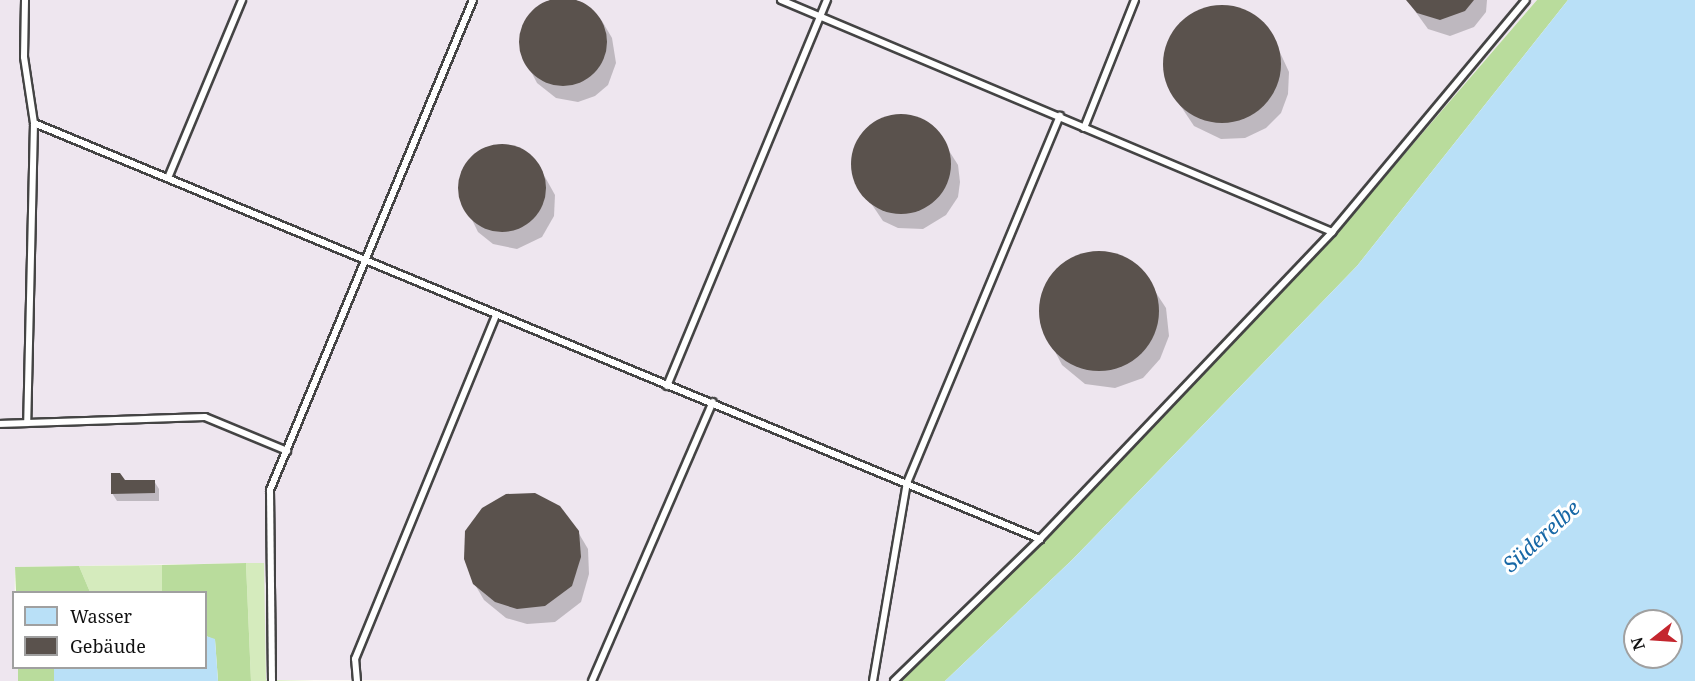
<!DOCTYPE html>
<html>
<head>
<meta charset="utf-8">
<style>
	body { margin:0 }
	#map { position:relative; width:1695px; height:681px; overflow:hidden; background:#fffdf5; font-family:"Noto Serif",serif }
	div>[style] { position:absolute }
	[style*='--x'] { left:calc(var(--x)*1px); top:calc(var(--y)*1px); width:calc(var(--w)*1px); rotate:calc(var(--a)*1deg) }
	.industrial>* { inset:0; background:#eee6ef }
	.green>* { inset:0; background:#d5ebbd }
	.forest>* { inset:0; background:#b9dc9c; transform-origin:0 0 }
	.water>* { inset:0; background:#b9e0f7 }
	.shadow>* { inset:0; background:#0003 }
	.building>* { inset:0; background:#5a524d }
	.round { border-radius:50% }
	.roads { filter:drop-shadow(2px 0 #444) drop-shadow(-2px 0 #444) drop-shadow(0 2px #444) drop-shadow(0 -2px #444) }
	.lane>* { height:6px; margin:-3px; padding:0 3px; transform-origin:3px; border-radius:3px; background:#fff }
	span { translate:-50% -50%; white-space:nowrap; text-align:center; line-height:1.15; -webkit-text-stroke:6px #fff; paint-order:stroke }
	.water-label { font-size:21px; color:#1768a6; font-style:italic }
	.legend { position:absolute; left:12px; top:591px; width:195px; height:78px; box-sizing:border-box; background:#fff; border:2px solid #a0a0a0; margin:0; padding:8px 10px; list-style:none; font-size:18px; color:#111 }
	.legend li { display:flex; align-items:center; gap:12px; height:30px }
	.legend b { width:30px; border:2px solid #a0a0a0 }
	.north { position:absolute; left:1623px; top:609px; width:60px; height:60px; box-sizing:border-box; background:#fff; border:2px solid #a0a0a0; border-radius:50%; rotate:253deg; font-size:16px; font-weight:700; line-height:24px; text-align:center; color:#111 }
	.north::after { content:''; display:block; margin:auto; width:21px; height:27px; background:#c4262e; clip-path:polygon(50% 0,100% 100%,50% 72%,0 100%) }
</style>
</head>
<body>
<div id="map">
	<div class="industrial">
		<i style="clip-path:polygon(0 0,1537px 0,1334px 236px,1273px 301px,1048px 537px,902px 681px,266px 680px,263px 563px,15px 567px,14px 668px,18px 668px,18px 681px,0 681px)"></i>
	</div>
	<div class="green">
		<i style="clip-path:polygon(246px 563px,264px 563px,266px 680px,315px 681px,251px 681px)"></i>
		<i style="clip-path:polygon(162px 565px,162px 592px,90px 592px,79px 566px)"></i>
	</div>
	<div class="forest">
		<i style="clip-path:polygon(1537px 0,1568px 0,1357px 266px,1073px 559px,945px 681px,902px 681px,1048px 537px,1334px 236px)"></i>
		<i style="clip-path:polygon(246px 563px,251px 681px,218px 681px,215px 640px,206px 636px,206px 592px,162px 592px,162px 565px)"></i>
		<i style="clip-path:polygon(79px 566px,90px 592px,16px 592px,15px 567px)"></i>
		<i style="left:18px;top:668px;width:36px;height:13px"></i>
	</div>
	<div class="water">
		<i style="clip-path:polygon(evenodd,1568px 0,1695px 0,1695px 681px,945px 681px,1073px 559px,1357px 266px,1568px 0,1635px 621px,1671px 621px,1671px 657px,1635px 657px,1635px 621px)"></i>
		<i style="clip-path:polygon(206px 636px,215px 639px,218px 681px,54px 681px,54px 668px,206px 668px)"></i>
	</div>
	<div class="shadow">
		<i style="clip-path:polygon(554px 0,582px 2px,602px 21px,612px 38px,616px 63px,608px 85px,595px 96px,578px 102px,556px 98px,537px 83px,521px 52px,522px 29px,539px 5px)"></i>
		<i style="clip-path:polygon(1407px 0,1487px 0,1486px 12px,1474px 27px,1450px 36px,1428px 29px)"></i>
		<i style="clip-path:polygon(1227px 7px,1254px 16px,1271px 33px,1289px 72px,1288px 94px,1281px 113px,1266px 128px,1245px 138px,1221px 139px,1194px 126px,1170px 90px,1164px 68px,1167px 47px,1176px 30px,1188px 18px,1207px 9px)"></i>
		<i style="clip-path:polygon(894px 116px,911px 116px,934px 127px,958px 165px,960px 182px,958px 197px,946px 215px,923px 229px,898px 228px,883px 221px,856px 181px,854px 155px,857px 143px,867px 129px,878px 121px)"></i>
		<i style="clip-path:polygon(499px 144px,519px 147px,535px 159px,555px 195px,554px 216px,542px 237px,517px 249px,493px 244px,478px 232px,459px 193px,463px 168px,477px 152px)"></i>
		<i style="clip-path:polygon(1083px 254px,1116px 254px,1139px 267px,1166px 308px,1169px 336px,1160px 359px,1143px 378px,1115px 388px,1085px 384px,1062px 365px,1040px 322px,1042px 293px,1058px 268px)"></i>
		<i style="clip-path:polygon(154px 481px,159px 489px,159px 501px,117px 501px,112px 493px,124px 482px)"></i>
		<i style="clip-path:polygon(578px 532px,588px 549px,589px 574px,581px 602px,555px 622px,527px 624px,506px 618px,484px 600px,474px 583px)"></i>
	</div>
	<div class="building">
		<i class="round" style="left:519px;top:-2px;width:88px;height:88px"></i>
		<i style="clip-path:polygon(1406px 0,1474px 0,1465px 11px,1440px 20px,1417px 13px)"></i>
		<i class="round" style="left:1163px;top:5px;width:118px;height:118px"></i>
		<i class="round" style="left:851px;top:114px;width:100px;height:100px"></i>
		<i class="round" style="left:458px;top:144px;width:88px;height:88px"></i>
		<i class="round" style="left:1039px;top:251px;width:120px;height:120px"></i>
		<i style="clip-path:polygon(111px 473px,120px 473px,125px 480px,155px 480px,155px 493px,111px 494px)"></i>
		<i style="clip-path:polygon(535px 493px,560px 506px,579px 531px,581px 557px,572px 586px,545px 606px,517px 609px,495px 602px,473px 584px,464px 559px,465px 531px,482px 508px,506px 494px)"></i>
	</div>
	<div class="roads">
		<div class="lane">
			<i style="--x:25;--y:0;--w:57;--a:91"></i>
			<i style="--x:24;--y:57;--w:67;--a:81.4"></i>
			<i style="--x:34;--y:123;--w:300;--a:91.3"></i>
			<i style="--x:27;--y:423;--w:178;--a:-1.9"></i>
			<i style="--x:205;--y:417;--w:89;--a:22.5"></i>
			<i style="--x:781;--y:0;--w:598;--a:22.83"></i>
			<i style="--x:34;--y:123;--w:1089;--a:22.47"></i>
			<i style="--x:1084;--y:128;--w:138;--a:-68.3"></i>
			<i style="--x:168;--y:178;--w:193;--a:-67.4"></i>
			<i style="--x:667;--y:386;--w:418;--a:-67.5"></i>
			<i style="--x:0;--y:424;--w:27;--a:-2"></i>
			<i style="--x:272;--y:681;--w:191;--a:-90.6"></i>
			<i style="--x:270;--y:490;--w:530;--a:-67.5"></i>
			<i style="--x:357;--y:681;--w:22;--a:-95"></i>
			<i style="--x:355;--y:659;--w:372;--a:-67.7"></i>
			<i style="--x:592;--y:681;--w:304;--a:-66.6"></i>
			<i style="--x:873;--y:681;--w:201;--a:-80.3"></i>
			<i style="--x:907;--y:483;--w:398;--a:-67.4"></i>
			<i style="--x:894;--y:681;--w:204;--a:-44.2"></i>
			<i style="--x:1040;--y:539;--w:424;--a:-46.4"></i>
			<i style="--x:1332;--y:232;--w:302;--a:-50.1"></i>
		</div>
	</div>
	<div class="water-label">
		<span style="left:1541px;top:536px;rotate:-42deg">Süderelbe</span>
	</div>
	<ul class="legend">
	<li><b style="height:16px;background:#b9e0f7"></b>Wasser</li>
	<li><b style="height:16px;background:#5a524d"></b>Gebäude</li>
	</ul>
	<div class="north">N</div>
</div>
</body>
</html>
